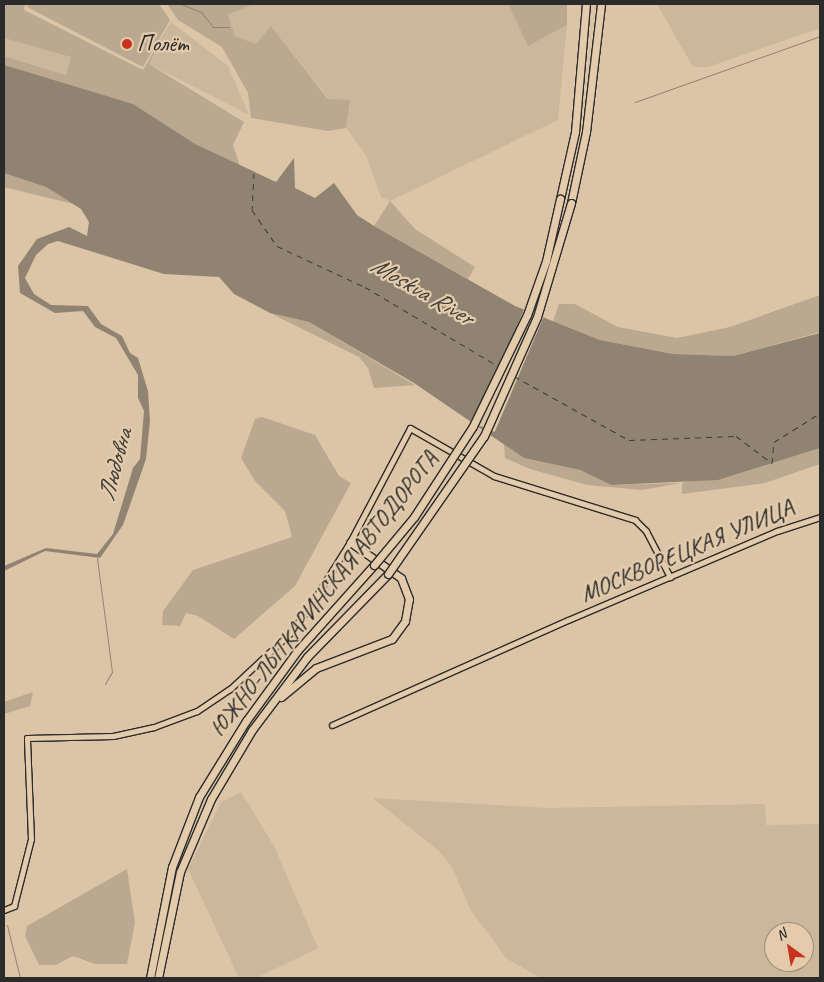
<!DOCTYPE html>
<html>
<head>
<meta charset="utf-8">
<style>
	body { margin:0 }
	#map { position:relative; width:824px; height:982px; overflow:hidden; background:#dcc5a7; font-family:Caveat,sans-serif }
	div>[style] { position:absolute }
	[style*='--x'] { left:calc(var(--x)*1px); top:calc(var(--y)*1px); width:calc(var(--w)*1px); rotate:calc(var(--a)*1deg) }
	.built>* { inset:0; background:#cbb79b }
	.green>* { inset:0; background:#bba890 }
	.water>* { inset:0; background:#918372 }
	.pier>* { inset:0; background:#dcc5a7; transform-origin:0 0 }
	.stream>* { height:1px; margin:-0.5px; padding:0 0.5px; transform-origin:0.5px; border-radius:0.5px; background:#918372 }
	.ferry>* { height:1px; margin-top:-0.5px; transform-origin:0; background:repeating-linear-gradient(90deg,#3f3d39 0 6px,transparent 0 11px) }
	.roads { filter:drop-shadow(1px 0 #2b2b2b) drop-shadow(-1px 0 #2b2b2b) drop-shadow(0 1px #2b2b2b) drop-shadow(0 -1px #2b2b2b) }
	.street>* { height:5px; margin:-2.5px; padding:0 2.5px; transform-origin:2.5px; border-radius:2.5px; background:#e3cbac }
	.secondary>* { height:7px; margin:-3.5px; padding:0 3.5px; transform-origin:3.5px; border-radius:3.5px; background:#e3cbac }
	.bridges { filter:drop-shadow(1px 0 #2b2b2b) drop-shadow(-1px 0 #2b2b2b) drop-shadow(0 1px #2b2b2b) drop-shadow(0 -1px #2b2b2b) }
	.secondary-bridge>* { height:7px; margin:-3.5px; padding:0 3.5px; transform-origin:3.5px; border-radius:3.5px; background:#e3cbac }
	.dots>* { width:14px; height:14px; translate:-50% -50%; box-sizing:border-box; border:2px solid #e3cbac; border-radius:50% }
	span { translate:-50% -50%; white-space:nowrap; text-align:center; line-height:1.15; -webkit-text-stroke:4.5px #e3cbac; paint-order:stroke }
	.poi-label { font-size:24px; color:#2b2b2b }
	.left { translate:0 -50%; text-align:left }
	.street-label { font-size:24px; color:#2b2b2b }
	.water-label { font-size:25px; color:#3f3d39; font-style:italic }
	.frame { position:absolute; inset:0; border:5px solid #2b2b2b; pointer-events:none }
	.north { position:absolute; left:764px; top:922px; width:50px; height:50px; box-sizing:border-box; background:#e3cbac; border:1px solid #998b78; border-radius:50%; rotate:328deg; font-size:14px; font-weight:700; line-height:20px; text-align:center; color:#2b2b2b }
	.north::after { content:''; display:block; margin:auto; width:18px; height:22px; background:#c8321e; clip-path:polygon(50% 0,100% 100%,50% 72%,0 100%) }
</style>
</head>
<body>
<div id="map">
	<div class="built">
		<i style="clip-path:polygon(254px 4px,508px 4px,528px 46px,567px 25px,558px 120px,390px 201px,381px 197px,366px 155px,346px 128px,349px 100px,329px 99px,272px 27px,256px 44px,235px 36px,228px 15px)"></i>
		<i style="clip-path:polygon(657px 4px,820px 4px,820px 28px,708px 67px,693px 67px)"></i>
		<i style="clip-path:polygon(171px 22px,228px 66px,249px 115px,149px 64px)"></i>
		<i style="clip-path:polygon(4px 38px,72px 56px,67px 75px,4px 56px)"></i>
		<i style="clip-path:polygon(241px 792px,274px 846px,318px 948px,256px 978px,239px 978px,188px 869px,221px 802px)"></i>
		<i style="clip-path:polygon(evenodd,373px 798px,547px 808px,765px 804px,766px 825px,820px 824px,820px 978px,541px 978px,506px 958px,470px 909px,452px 867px,439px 851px,373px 798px,774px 932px,804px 932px,804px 962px,774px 962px,774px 932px)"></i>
	</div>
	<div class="green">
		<i style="clip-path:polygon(4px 4px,25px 4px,24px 10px,143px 70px,171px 22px,149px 64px,244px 122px,233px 145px,241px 169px,49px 80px,4px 65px,4px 56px,66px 75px,71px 57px,4px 38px)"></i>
		<i style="clip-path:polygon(29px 4px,159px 4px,170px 20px,143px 67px,27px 7px)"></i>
		<i style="clip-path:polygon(167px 4px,254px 4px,228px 15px,235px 36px,256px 44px,271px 26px,328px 99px,350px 100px,346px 128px,328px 131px,251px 118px,248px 93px,222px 47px,178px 20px)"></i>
		<i style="clip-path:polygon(508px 4px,567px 4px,567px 25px,528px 46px)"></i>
		<i style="clip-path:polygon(4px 173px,46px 187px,73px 204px,4px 187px)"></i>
		<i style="clip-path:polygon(390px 201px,415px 229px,475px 267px,468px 279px,374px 226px)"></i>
		<i style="clip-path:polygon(820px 295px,820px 332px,733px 356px,673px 354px,600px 340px,553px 321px,559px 304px,575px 304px,618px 327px,677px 338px,730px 327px)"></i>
		<i style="clip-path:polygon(270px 313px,309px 322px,415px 385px,374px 388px,368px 368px,359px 357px)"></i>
		<i style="clip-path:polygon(262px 417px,315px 435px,339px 476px,351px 483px,295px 586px,234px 639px,198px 616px,186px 613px,180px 626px,162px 625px,163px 611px,193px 570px,292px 537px,285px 511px,255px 481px,241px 458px,255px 419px)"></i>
		<i style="clip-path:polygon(504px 444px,524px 458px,580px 470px,611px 485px,682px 483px,772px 463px,820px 448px,820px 464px,765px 483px,682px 494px,682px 483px,642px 490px,587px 485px,530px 469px,505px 458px)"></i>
		<i style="clip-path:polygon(33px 692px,30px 706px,4px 714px,4px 702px)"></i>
		<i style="clip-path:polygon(127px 869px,135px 923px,127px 964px,95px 964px,73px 956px,56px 965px,39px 965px,25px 936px,27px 926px)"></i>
	</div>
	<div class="water">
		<i style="clip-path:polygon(4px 65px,133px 104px,195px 144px,276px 182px,294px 158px,295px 188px,315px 198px,334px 183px,357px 215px,374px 226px,515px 306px,600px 340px,673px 354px,733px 356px,820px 333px,820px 448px,718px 480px,611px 485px,580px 470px,524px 458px,414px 383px,309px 322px,270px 313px,234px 294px,219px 277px,164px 274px,58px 241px,48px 244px,36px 255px,25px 278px,34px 294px,51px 305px,88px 306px,101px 324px,122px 336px,130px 353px,138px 358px,148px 391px,150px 421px,146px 459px,123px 525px,100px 558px,45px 551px,4px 571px,4px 566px,46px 548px,97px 554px,113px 534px,133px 468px,140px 459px,144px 411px,138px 398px,138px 375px,116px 338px,95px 327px,83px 311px,55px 313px,20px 293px,18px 266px,37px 239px,69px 227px,87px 236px,89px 222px,81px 209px,46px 187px,4px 173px)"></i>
	</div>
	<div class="pier">
		<i style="left:525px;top:307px;width:21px;height:127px;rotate:23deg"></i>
	</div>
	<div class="stream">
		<i style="--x:181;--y:4;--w:22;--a:22"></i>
		<i style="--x:201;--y:12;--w:19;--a:51"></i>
		<i style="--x:213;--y:27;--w:16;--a:0"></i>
		<i style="--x:635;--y:102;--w:196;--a:-19.6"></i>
		<i style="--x:97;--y:558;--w:115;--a:82.5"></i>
		<i style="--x:112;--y:672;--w:14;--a:120"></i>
		<i style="--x:7;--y:925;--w:55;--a:76.2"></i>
	</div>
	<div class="ferry">
		<i style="--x:254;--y:173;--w:37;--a:93"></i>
		<i style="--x:252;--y:210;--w:44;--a:55.2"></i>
		<i style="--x:277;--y:246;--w:97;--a:25"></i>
		<i style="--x:365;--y:287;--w:155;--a:30.7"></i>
		<i style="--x:514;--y:376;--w:132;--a:29.1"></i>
		<i style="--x:629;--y:440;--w:107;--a:-2.1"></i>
		<i style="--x:736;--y:436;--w:45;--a:36.9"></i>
		<i style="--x:772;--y:463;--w:21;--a:-85"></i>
		<i style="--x:774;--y:442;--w:54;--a:-32.2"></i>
	</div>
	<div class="roads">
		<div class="street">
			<i style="--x:332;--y:725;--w:258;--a:-24"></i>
			<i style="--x:568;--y:620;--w:227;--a:-23.1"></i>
			<i style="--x:777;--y:531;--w:45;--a:-18"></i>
			<i style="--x:4;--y:910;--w:11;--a:-22"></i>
			<i style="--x:14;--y:906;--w:69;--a:-75.8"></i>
			<i style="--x:31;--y:839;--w:101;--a:-92.3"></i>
			<i style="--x:27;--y:738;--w:86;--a:-1.3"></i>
			<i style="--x:113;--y:736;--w:42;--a:-12.4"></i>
			<i style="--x:154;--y:727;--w:46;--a:-20.4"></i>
			<i style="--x:197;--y:711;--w:40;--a:-34"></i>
			<i style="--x:230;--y:689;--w:82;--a:-43"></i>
			<i style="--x:290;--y:633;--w:30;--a:-53"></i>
			<i style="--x:308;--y:609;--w:79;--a:-57.9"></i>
			<i style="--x:350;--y:542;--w:129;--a:-62.2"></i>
			<i style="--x:410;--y:428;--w:97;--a:29.7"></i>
			<i style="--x:494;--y:476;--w:148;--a:17.3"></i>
			<i style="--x:635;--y:520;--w:16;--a:45"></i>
			<i style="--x:646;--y:531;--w:52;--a:62.4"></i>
		</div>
		<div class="secondary">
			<i style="--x:560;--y:199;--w:69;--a:-77.4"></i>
			<i style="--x:575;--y:132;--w:128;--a:-85.1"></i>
			<i style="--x:571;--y:203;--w:73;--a:-78.1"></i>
			<i style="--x:586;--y:132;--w:129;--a:-83.3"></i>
			<i style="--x:281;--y:697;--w:45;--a:-39.6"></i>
			<i style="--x:316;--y:668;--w:81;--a:-20.9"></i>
			<i style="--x:392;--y:639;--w:22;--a:-54"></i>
			<i style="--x:405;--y:621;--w:22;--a:-80"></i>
			<i style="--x:409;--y:599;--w:22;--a:-111"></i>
			<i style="--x:401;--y:578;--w:62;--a:-144.8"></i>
			<i style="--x:150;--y:978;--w:113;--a:-78.8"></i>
			<i style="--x:172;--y:867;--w:75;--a:-68.9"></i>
			<i style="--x:199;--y:797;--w:89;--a:-58.3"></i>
			<i style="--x:246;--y:721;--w:87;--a:-53.9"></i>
			<i style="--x:297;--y:651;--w:115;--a:-48.2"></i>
			<i style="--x:158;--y:978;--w:108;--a:-78.3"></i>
			<i style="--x:180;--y:872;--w:79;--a:-67"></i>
			<i style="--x:211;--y:799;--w:80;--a:-59.3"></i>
			<i style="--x:252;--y:730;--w:91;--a:-53"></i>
			<i style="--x:307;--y:657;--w:116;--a:-45.7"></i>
		</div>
	</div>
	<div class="bridges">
		<div class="secondary-bridge">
			<i style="--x:374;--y:565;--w:62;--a:-50.2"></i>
			<i style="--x:414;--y:517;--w:108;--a:-57"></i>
			<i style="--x:473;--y:426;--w:123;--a:-64.1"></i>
			<i style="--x:527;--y:315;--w:57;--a:-70.6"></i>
			<i style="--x:546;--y:261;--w:64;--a:-77.3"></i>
			<i style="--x:388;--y:574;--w:168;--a:-55.2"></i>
			<i style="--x:484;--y:436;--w:130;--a:-66"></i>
			<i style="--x:537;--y:317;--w:119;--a:-73.4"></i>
		</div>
	</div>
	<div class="dots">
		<i style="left:127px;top:44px;background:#c8321e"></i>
	</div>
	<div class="poi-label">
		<span class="left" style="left:137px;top:44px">Полёт</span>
	</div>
	<div class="street-label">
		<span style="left:687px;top:551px;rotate:-23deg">МОСКВОРЕЦКАЯ УЛИЦА</span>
		<span style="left:324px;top:594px;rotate:-52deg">ЮЖНО-ЛЫТКАРИНСКАЯ АВТОДОРОГА</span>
	</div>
	<div class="water-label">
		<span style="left:422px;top:291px;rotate:30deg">Moskva River</span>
		<span style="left:115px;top:465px;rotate:-75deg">Людовна</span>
	</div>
	<div class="frame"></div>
	<div class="north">N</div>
</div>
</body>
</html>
